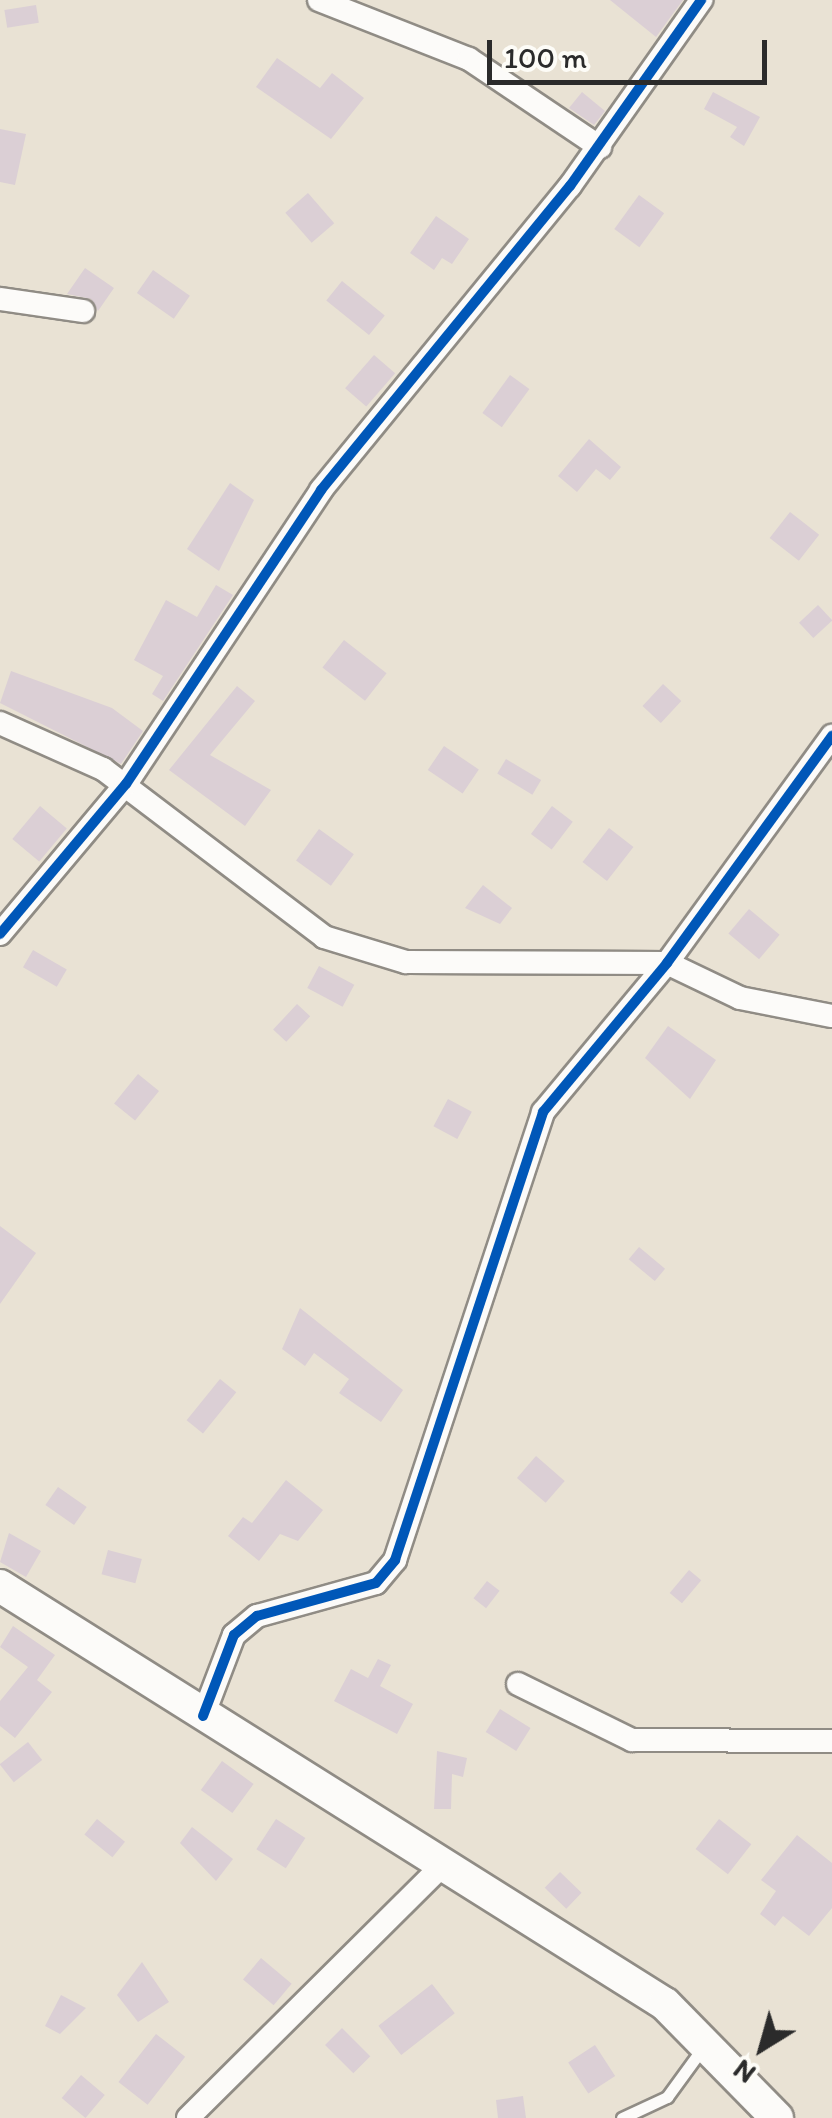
<!DOCTYPE html>
<html>
<head>
<meta charset="utf-8">
<style>
	body { margin:0 }
	#map { position:relative; width:832px; height:2118px; overflow:hidden; background:#e9e2d4; font-family:Itim,sans-serif }
	div>[style] { position:absolute }
	[style*='--x'] { left:calc(var(--x)*1px); top:calc(var(--y)*1px); width:calc(var(--w)*1px); rotate:calc(var(--a)*1deg) }
	.building>* { inset:0; background:#dbcfd5; transform-origin:0 0 }
	.roads { filter:drop-shadow(2px 0 #908c85) drop-shadow(-2px 0 #908c85) drop-shadow(0 2px #908c85) drop-shadow(0 -2px #908c85) }
	.lane>* { height:11px; margin:-5.5px; padding:0 5.5px; transform-origin:5.5px; border-radius:5.5px; background:#fcfbf9 }
	.street>* { height:22px; margin:-11px; padding:0 11px; transform-origin:11px; border-radius:11px; background:#fcfbf9 }
	.secondary>* { height:32px; margin:-16px; padding:0 16px; transform-origin:16px; border-radius:16px; background:#fcfbf9 }
	.cycleway>* { height:10px; margin:-5px; padding:0 5px; transform-origin:5px; border-radius:5px; background:#0057b8 }
	span { translate:-50% -50%; white-space:nowrap; text-align:center; line-height:1.15; -webkit-text-stroke:8px #fdfcf7; paint-order:stroke }
	.north { position:absolute; left:712px; top:1998px; width:100px; height:100px; -webkit-text-stroke:8px #fdfcf7; paint-order:stroke; rotate:217deg; font-size:28px; font-weight:700; line-height:40px; text-align:center; color:#2b2b2b }
	.north::after { content:''; display:block; margin:auto; width:35px; height:45px; background:#2b2b2b; clip-path:polygon(50% 0,100% 100%,50% 72%,0 100%) }
	.scale { position:absolute; left:487px; top:40px; width:280px; height:45px; box-sizing:border-box; border:5px solid #2b2b2b; border-top:0; padding-left:12px; font-size:30px; line-height:35px; white-space:nowrap; color:#2b2b2b; -webkit-text-stroke:8px #fdfcf7; paint-order:stroke }
</style>
</head>
<body>
<div id="map">
	<div class="building">
		<i style="clip-path:polygon(610px 0,683px 0,656px 37px)"></i>
		<i style="left:36px;top:5px;width:18px;height:32px;rotate:81deg"></i>
		<i style="clip-path:polygon(277px 58px,320px 88px,332px 73px,364px 98px,331px 139px,256px 87px)"></i>
		<i style="clip-path:polygon(582px 92px,605px 111px,594px 125px,569px 108px)"></i>
		<i style="clip-path:polygon(713px 92px,760px 117px,744px 146px,730px 137px,737px 127px,704px 109px)"></i>
		<i style="clip-path:polygon(0 129px,26px 134px,15px 185px,0 182px)"></i>
		<i style="left:308px;top:193px;width:40px;height:30px;rotate:49deg"></i>
		<i style="left:639px;top:195px;width:31px;height:42px;rotate:36deg"></i>
		<i style="clip-path:polygon(436px 216px,469px 239px,452px 264px,442px 258px,434px 270px,410px 253px)"></i>
		<i style="clip-path:polygon(85px 268px,114px 288px,98px 311px,91px 299px,67px 294px)"></i>
		<i style="left:153px;top:270px;width:45px;height:28px;rotate:35deg"></i>
		<i style="left:342px;top:281px;width:55px;height:25px;rotate:39deg"></i>
		<i style="left:374px;top:355px;width:28px;height:44px;rotate:41deg"></i>
		<i style="left:510px;top:375px;width:24px;height:47px;rotate:36deg"></i>
		<i style="clip-path:polygon(589px 439px,621px 467px,610px 480px,596px 469px,577px 492px,558px 476px)"></i>
		<i style="clip-path:polygon(230px 483px,254px 500px,219px 571px,187px 549px)"></i>
		<i style="left:790px;top:512px;width:37px;height:33px;rotate:38deg"></i>
		<i style="clip-path:polygon(216px 585px,233px 595px,163px 701px,152px 694px,163px 676px,134px 660px,166px 600px,197px 617px)"></i>
		<i style="left:818px;top:605px;width:21px;height:26px;rotate:47deg"></i>
		<i style="left:344px;top:640px;width:54px;height:35px;rotate:38deg"></i>
		<i style="clip-path:polygon(11px 671px,112px 708px,143px 731px,121px 764px,0 703px)"></i>
		<i style="left:663px;top:684px;width:25px;height:30px;rotate:43deg"></i>
		<i style="clip-path:polygon(237px 686px,255px 701px,210px 755px,271px 790px,245px 826px,169px 770px)"></i>
		<i style="left:444px;top:746px;width:42px;height:29px;rotate:34deg"></i>
		<i style="left:506px;top:759px;width:41px;height:17px;rotate:31deg"></i>
		<i style="left:40px;top:806px;width:35px;height:43px;rotate:40deg"></i>
		<i style="left:552px;top:806px;width:26px;height:35px;rotate:37deg"></i>
		<i style="left:609px;top:828px;width:31px;height:43px;rotate:38deg"></i>
		<i style="left:319px;top:829px;width:43px;height:39px;rotate:36deg"></i>
		<i style="clip-path:polygon(483px 885px,512px 908px,500px 924px,465px 908px)"></i>
		<i style="left:749px;top:909px;width:40px;height:32px;rotate:40deg"></i>
		<i style="left:33px;top:950px;width:39px;height:20px;rotate:30deg"></i>
		<i style="left:319px;top:966px;width:40px;height:25px;rotate:28deg"></i>
		<i style="left:297px;top:1004px;width:18px;height:35px;rotate:43deg"></i>
		<i style="clip-path:polygon(668px 1026px,716px 1060px,690px 1099px,645px 1058px)"></i>
		<i style="left:138px;top:1074px;width:27px;height:38px;rotate:39deg"></i>
		<i style="left:448px;top:1099px;width:27px;height:31px;rotate:28deg"></i>
		<i style="clip-path:polygon(0 1226px,36px 1253px,0 1304px)"></i>
		<i style="left:639px;top:1247px;width:34px;height:16px;rotate:40deg"></i>
		<i style="clip-path:polygon(300px 1308px,403px 1390px,381px 1422px,339px 1393px,349px 1379px,314px 1353px,305px 1366px,282px 1349px)"></i>
		<i style="left:220px;top:1379px;width:21px;height:53px;rotate:39deg"></i>
		<i style="left:536px;top:1456px;width:38px;height:29px;rotate:41deg"></i>
		<i style="clip-path:polygon(286px 1480px,323px 1510px,298px 1541px,280px 1534px,259px 1561px,228px 1536px,243px 1517px,252px 1523px)"></i>
		<i style="left:58px;top:1487px;width:35px;height:22px;rotate:35deg"></i>
		<i style="clip-path:polygon(9px 1533px,41px 1551px,26px 1577px,0 1562px)"></i>
		<i style="left:108px;top:1550px;width:35px;height:25px;rotate:15deg"></i>
		<i style="left:689px;top:1570px;width:16px;height:30px;rotate:40deg"></i>
		<i style="left:487px;top:1581px;width:16px;height:22px;rotate:38deg"></i>
		<i style="clip-path:polygon(13px 1626px,55px 1655px,37px 1680px,52px 1692px,15px 1738px,0 1726px,0 1701px,28px 1667px,0 1647px)"></i>
		<i style="clip-path:polygon(378px 1659px,391px 1665px,380px 1686px,413px 1704px,397px 1734px,334px 1701px,351px 1669px,368px 1678px)"></i>
		<i style="left:500px;top:1709px;width:36px;height:27px;rotate:32deg"></i>
		<i style="left:28px;top:1742px;width:23px;height:36px;rotate:52deg"></i>
		<i style="clip-path:polygon(437px 1751px,467px 1758px,463px 1777px,452px 1774px,451px 1809px,434px 1809px)"></i>
		<i style="left:222px;top:1761px;width:39px;height:36px;rotate:36deg"></i>
		<i style="left:97px;top:1819px;width:36px;height:20px;rotate:39deg"></i>
		<i style="left:276px;top:1819px;width:35px;height:36px;rotate:33deg"></i>
		<i style="left:719px;top:1819px;width:41px;height:38px;rotate:38deg"></i>
		<i style="clip-path:polygon(192px 1827px,233px 1859px,216px 1881px,180px 1843px)"></i>
		<i style="clip-path:polygon(797px 1835px,832px 1863px,832px 1908px,809px 1936px,783px 1916px,775px 1926px,760px 1914px,776px 1891px,761px 1880px)"></i>
		<i style="left:560px;top:1872px;width:30px;height:22px;rotate:44deg"></i>
		<i style="left:261px;top:1958px;width:40px;height:28px;rotate:40deg"></i>
		<i style="clip-path:polygon(142px 1962px,169px 2002px,138px 2022px,117px 1995px)"></i>
		<i style="left:432px;top:1984px;width:37px;height:68px;rotate:52deg"></i>
		<i style="clip-path:polygon(61px 1995px,86px 2008px,60px 2034px,45px 2026px)"></i>
		<i style="left:342px;top:2028px;width:40px;height:24px;rotate:45deg"></i>
		<i style="left:156px;top:2034px;width:37px;height:61px;rotate:38deg"></i>
		<i style="left:595px;top:2045px;width:37px;height:32px;rotate:57deg"></i>
		<i style="left:81px;top:2075px;width:31px;height:30px;rotate:40deg"></i>
		<i style="clip-path:polygon(523px 2096px,526px 2118px,498px 2118px,496px 2100px)"></i>
	</div>
	<div class="roads">
		<div class="lane">
			<i style="--x:622;--y:2118;--w:50;--a:-25"></i>
			<i style="--x:667;--y:2097;--w:59;--a:-53.9"></i>
		</div>
		<div class="street">
			<i style="--x:319;--y:0;--w:161;--a:21.5"></i>
			<i style="--x:469;--y:59;--w:158;--a:33.9"></i>
			<i style="--x:0;--y:299;--w:84;--a:8.2"></i>
			<i style="--x:0;--y:723;--w:113;--a:24.1"></i>
			<i style="--x:103;--y:769;--w:278;--a:37.2"></i>
			<i style="--x:324;--y:937;--w:86;--a:17"></i>
			<i style="--x:406;--y:962;--w:261;--a:0.2"></i>
			<i style="--x:667;--y:963;--w:81;--a:25.6"></i>
			<i style="--x:740;--y:998;--w:94;--a:11.1"></i>
			<i style="--x:0;--y:934;--w:196;--a:-50"></i>
			<i style="--x:126;--y:784;--w:353;--a:-56.4"></i>
			<i style="--x:321;--y:490;--w:393;--a:-50.7"></i>
			<i style="--x:570;--y:186;--w:228;--a:-54.8"></i>
			<i style="--x:518;--y:1684;--w:127;--a:26.2"></i>
			<i style="--x:632;--y:1740;--w:200;--a:0.3"></i>
			<i style="--x:203;--y:1716;--w:87;--a:-69.1"></i>
			<i style="--x:234;--y:1635;--w:30;--a:-40"></i>
			<i style="--x:257;--y:1616;--w:123;--a:-15.5"></i>
			<i style="--x:376;--y:1583;--w:30;--a:-50"></i>
			<i style="--x:395;--y:1560;--w:472;--a:-71.7"></i>
			<i style="--x:543;--y:1112;--w:194;--a:-50.2"></i>
			<i style="--x:667;--y:963;--w:281;--a:-54"></i>
			<i style="--x:188;--y:2118;--w:358;--a:-44.8"></i>
		</div>
		<div class="secondary">
			<i style="--x:0;--y:1586;--w:785;--a:32.15"></i>
			<i style="--x:665;--y:2004;--w:160;--a:45.5"></i>
		</div>
	</div>
	<div class="cycleway">
		<i style="--x:0;--y:934;--w:196;--a:-50"></i>
		<i style="--x:126;--y:784;--w:353;--a:-56.4"></i>
		<i style="--x:321;--y:490;--w:393;--a:-50.7"></i>
		<i style="--x:570;--y:186;--w:228;--a:-54.8"></i>
		<i style="--x:203;--y:1716;--w:87;--a:-69.1"></i>
		<i style="--x:234;--y:1635;--w:30;--a:-40"></i>
		<i style="--x:257;--y:1616;--w:123;--a:-15.5"></i>
		<i style="--x:376;--y:1583;--w:30;--a:-50"></i>
		<i style="--x:395;--y:1560;--w:472;--a:-71.7"></i>
		<i style="--x:543;--y:1112;--w:194;--a:-50.2"></i>
		<i style="--x:667;--y:963;--w:281;--a:-54"></i>
	</div>
	<div class="north">N</div>
	<div class="scale">100 m</div>
</div>
</body>
</html>
